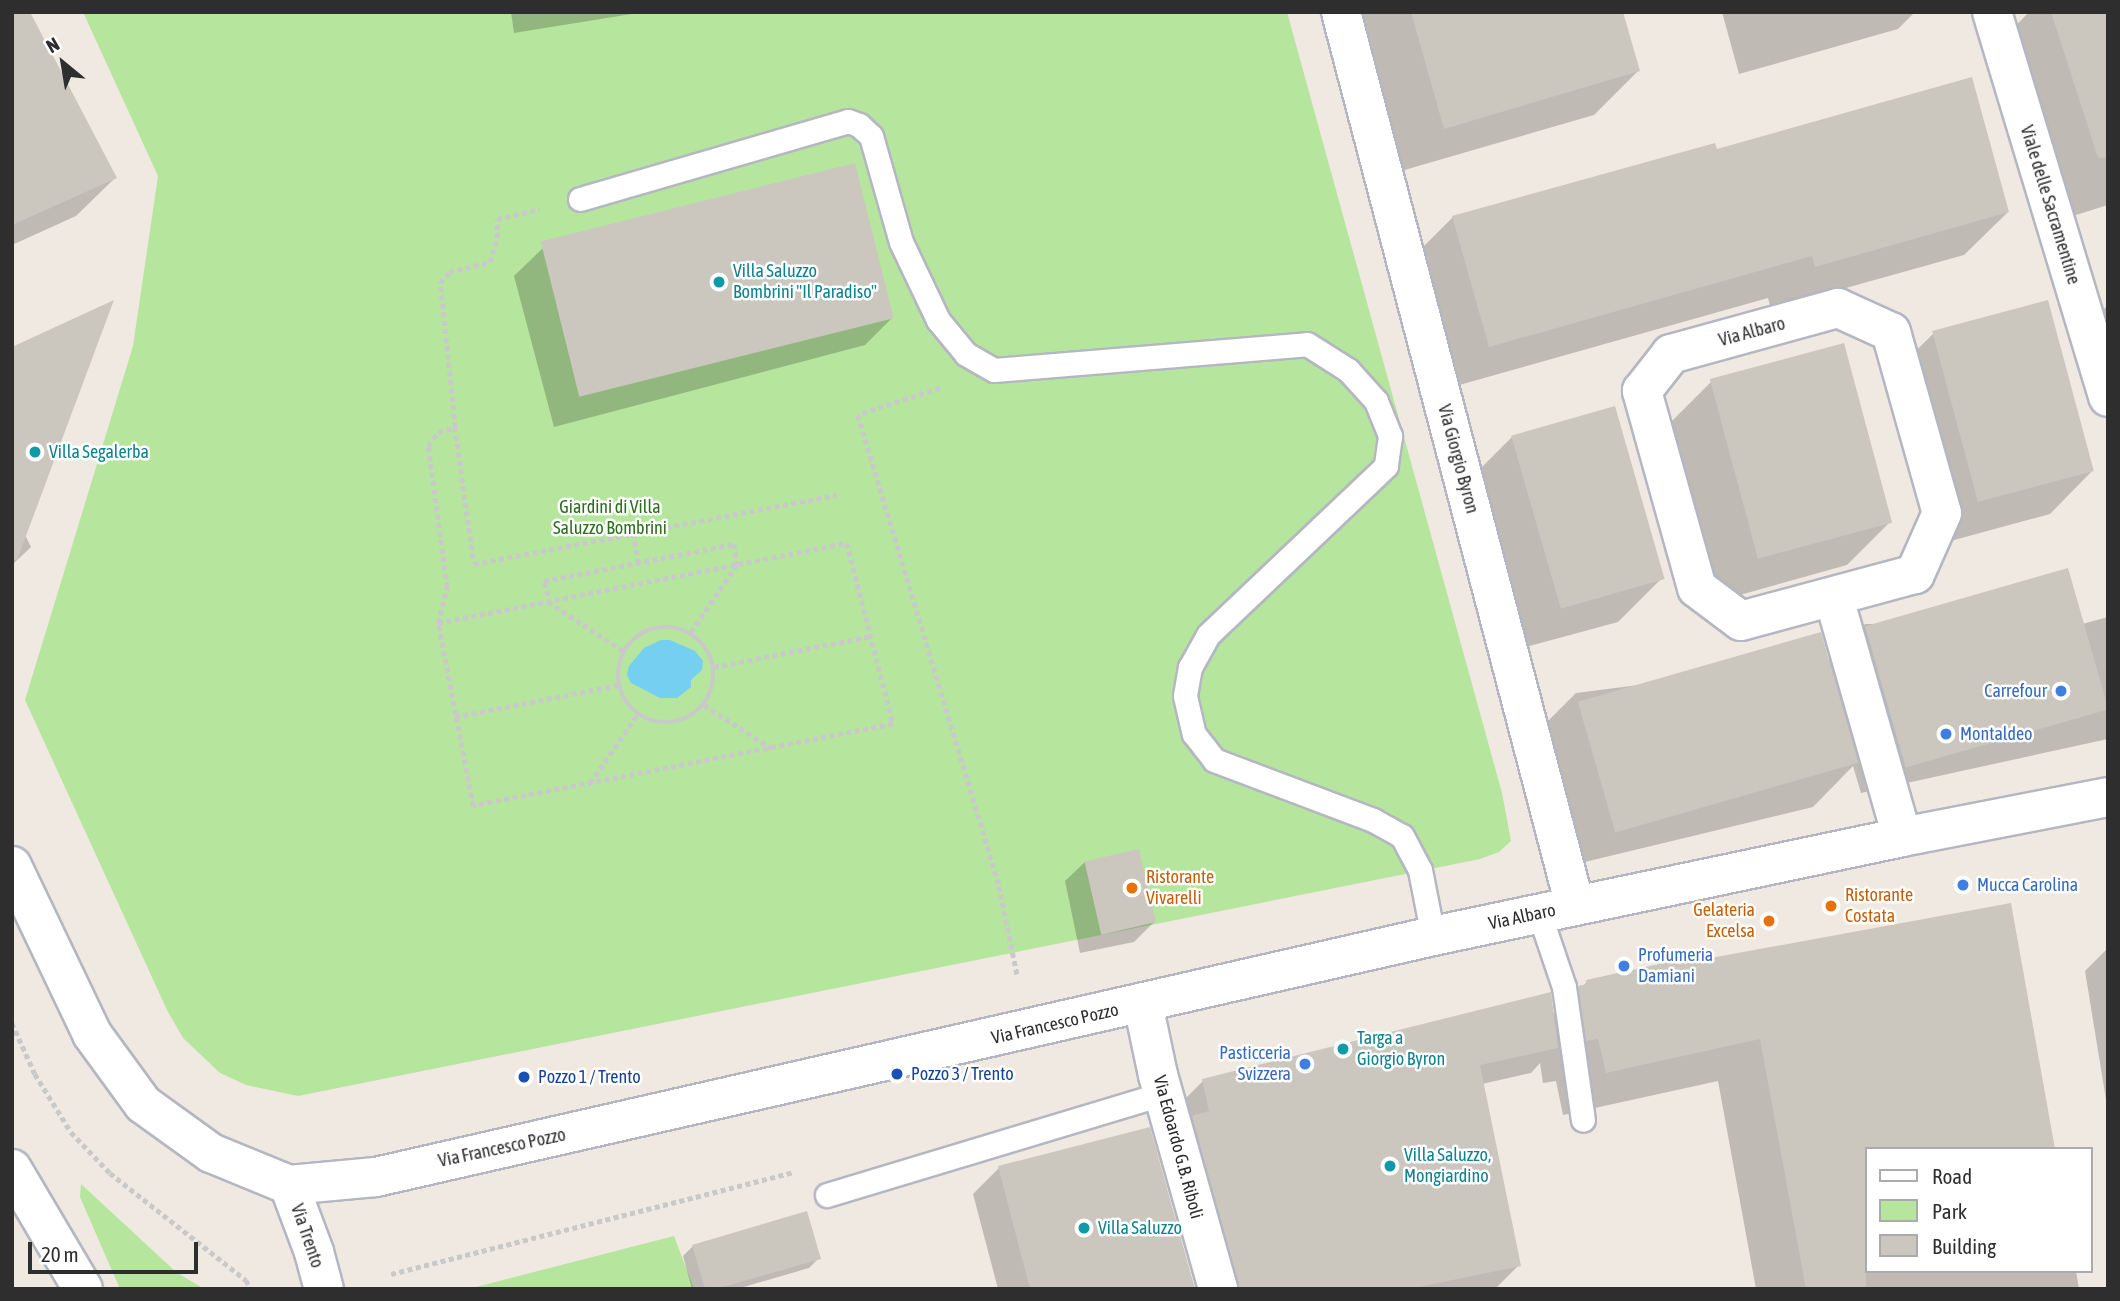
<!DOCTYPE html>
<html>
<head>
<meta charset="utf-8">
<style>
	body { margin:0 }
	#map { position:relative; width:2120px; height:1301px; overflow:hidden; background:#efe9e1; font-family:"Asap Condensed",sans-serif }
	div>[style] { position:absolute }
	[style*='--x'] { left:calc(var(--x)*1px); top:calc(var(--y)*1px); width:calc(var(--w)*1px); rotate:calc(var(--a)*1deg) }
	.green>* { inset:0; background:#b6e59e }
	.water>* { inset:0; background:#75cff0 }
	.shadow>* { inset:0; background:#0003 }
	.building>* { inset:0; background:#cbc7bf; transform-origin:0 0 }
	.path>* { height:4.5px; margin-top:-2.25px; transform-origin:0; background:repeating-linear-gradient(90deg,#c9c9c9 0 5px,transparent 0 8.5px) }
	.path>.ring { margin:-2.25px; padding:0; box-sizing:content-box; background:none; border:4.5px solid #c9c9c9; border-radius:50% }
	.roads { filter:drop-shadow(2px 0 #b4b7c1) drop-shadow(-2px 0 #b4b7c1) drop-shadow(0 2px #b4b7c1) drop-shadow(0 -2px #b4b7c1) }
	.lane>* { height:23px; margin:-11.5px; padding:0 11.5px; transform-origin:11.5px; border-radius:11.5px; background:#fff }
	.street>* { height:38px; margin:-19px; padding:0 19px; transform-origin:19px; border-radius:19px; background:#fff }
	.secondary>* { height:38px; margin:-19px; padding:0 19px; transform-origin:19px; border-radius:19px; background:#fff }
	.dots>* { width:19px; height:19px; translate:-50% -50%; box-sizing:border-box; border:4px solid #fff; border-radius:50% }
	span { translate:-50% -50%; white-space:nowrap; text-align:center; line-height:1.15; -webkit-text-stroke:5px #fff; paint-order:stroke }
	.street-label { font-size:18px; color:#2e2e2e }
	.culture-label { font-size:18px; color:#0d838f }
	.left { translate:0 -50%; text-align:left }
	.park-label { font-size:18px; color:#2c6e1b }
	.shop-label { font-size:18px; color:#366cbe }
	.right { translate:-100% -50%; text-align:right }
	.food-label { font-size:18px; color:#c56008 }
	.transit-label { font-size:18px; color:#164399 }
	.frame { position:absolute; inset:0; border:14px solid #2e2e2e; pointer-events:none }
	.legend { position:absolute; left:1865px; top:1147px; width:228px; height:126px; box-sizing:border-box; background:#fff; border:2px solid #ababab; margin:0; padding:9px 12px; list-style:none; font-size:21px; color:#2e2e2e }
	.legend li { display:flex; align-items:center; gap:14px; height:35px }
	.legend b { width:35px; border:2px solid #ababab }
	.north { position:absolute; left:28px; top:28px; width:70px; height:70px; -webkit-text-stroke:5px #fff; paint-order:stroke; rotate:330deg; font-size:19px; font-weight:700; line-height:28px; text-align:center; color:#2e2e2e }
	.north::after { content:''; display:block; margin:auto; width:24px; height:32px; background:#2e2e2e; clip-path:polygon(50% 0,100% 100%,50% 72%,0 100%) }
	.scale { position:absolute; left:28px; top:1242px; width:170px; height:32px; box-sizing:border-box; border:4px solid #2e2e2e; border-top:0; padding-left:9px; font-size:21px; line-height:24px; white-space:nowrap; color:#2e2e2e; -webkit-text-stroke:5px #fff; paint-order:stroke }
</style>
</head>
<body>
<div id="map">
	<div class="green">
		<i style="clip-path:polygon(83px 12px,1287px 12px,1502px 793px,1511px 841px,1499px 852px,1480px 859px,298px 1096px,246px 1085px,220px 1073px,183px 1038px,167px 1010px,25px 700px,133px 346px,158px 176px)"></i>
		<i style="clip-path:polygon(81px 1184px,176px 1272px,204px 1289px,120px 1289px,80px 1197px)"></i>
		<i style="clip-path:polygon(674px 1236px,694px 1289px,468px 1289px)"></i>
	</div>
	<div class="water">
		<i style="clip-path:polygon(661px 640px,670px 640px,695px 651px,703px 661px,702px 670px,691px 680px,691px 687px,677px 698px,660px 698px,631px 683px,627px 675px,629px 666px,644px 648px)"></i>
	</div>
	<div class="shadow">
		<i style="clip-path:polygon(511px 12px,644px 12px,514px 33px)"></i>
		<i style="clip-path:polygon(1355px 12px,1621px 12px,1638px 71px,1594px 115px,1401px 171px)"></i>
		<i style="clip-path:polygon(1722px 12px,1915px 12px,1898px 29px,1739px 74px)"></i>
		<i style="clip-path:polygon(2029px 12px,2108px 12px,2108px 205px,2060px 220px,2003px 39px)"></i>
		<i style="clip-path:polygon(12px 32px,115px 178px,76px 216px,12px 245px)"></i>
		<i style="clip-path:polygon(1715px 151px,2008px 212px,1964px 255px,1771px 309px,1768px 298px,1445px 389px,1409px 261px,1453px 217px)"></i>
		<i style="clip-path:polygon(543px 248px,893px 317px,865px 345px,554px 427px,514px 276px)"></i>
		<i style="clip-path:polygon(2108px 305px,2108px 357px,2096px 317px)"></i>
		<i style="clip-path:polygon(1933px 334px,2093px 470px,2050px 514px,1936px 545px,1889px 377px)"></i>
		<i style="clip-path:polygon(12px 349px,25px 535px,31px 547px,12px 565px)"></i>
		<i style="clip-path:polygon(1711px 382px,1891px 521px,1847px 565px,1715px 602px,1667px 426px)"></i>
		<i style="clip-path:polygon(1512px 437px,1662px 578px,1618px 622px,1515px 650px,1469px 480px)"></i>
		<i style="clip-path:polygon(2108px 617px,2108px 739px,1861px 793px,1853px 766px,1813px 807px,1564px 867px,1533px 736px,1576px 693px,1827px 661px,1865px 624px,2082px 624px)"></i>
		<i style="clip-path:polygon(1085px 862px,1154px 922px,1134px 942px,1080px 953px,1065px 881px)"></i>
		<i style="clip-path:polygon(2009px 905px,1866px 1149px,1866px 1271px,2076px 1271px,2079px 1289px,1756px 1289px,1718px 1081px,1563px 1115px,1556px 1081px,1543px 1083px,1540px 1063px,1531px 1073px,1482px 1084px,1519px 1265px,1495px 1289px,1208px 1289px,1177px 1107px,1203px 1081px,1552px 1014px,1587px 982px)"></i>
		<i style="clip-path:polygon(2108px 948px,2108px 1112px,2085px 971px)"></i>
		<i style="clip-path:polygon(999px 1168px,1193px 1289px,998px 1289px,973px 1194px)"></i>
		<i style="clip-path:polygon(693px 1246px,819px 1258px,809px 1268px,737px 1289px,692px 1289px,683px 1256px)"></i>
	</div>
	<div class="building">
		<i style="clip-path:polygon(12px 12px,30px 12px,117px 178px,12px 225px)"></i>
		<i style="clip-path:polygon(1411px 12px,1623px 12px,1640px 71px,1444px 129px)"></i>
		<i style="clip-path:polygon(2051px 12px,2108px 12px,2108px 157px,2098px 158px)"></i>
		<i style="clip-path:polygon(1972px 77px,2009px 212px,1815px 267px,1812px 256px,1489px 347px,1452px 216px,1715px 143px,1717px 149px)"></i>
		<i style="left:855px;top:163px;width:160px;height:324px;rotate:76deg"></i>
		<i style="clip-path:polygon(114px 300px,17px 560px,12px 559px,12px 347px)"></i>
		<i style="left:2048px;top:300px;width:177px;height:120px;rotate:75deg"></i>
		<i style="left:1844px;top:343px;width:186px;height:139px;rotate:75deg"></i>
		<i style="left:1615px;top:406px;width:180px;height:108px;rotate:74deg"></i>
		<i style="left:2068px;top:568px;width:147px;height:211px;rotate:74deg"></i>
		<i style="left:1821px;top:632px;width:136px;height:253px;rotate:74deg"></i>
		<i style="left:1139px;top:849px;width:75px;height:56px;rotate:77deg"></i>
		<i style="clip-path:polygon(2011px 903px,2055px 1149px,1866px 1149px,1866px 1289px,1806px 1289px,1760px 1039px,1606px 1073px,1598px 1039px,1586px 1041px,1578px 986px,1587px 984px,1586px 980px,1677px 960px,1678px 964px)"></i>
		<i style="clip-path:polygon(1551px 992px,1558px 1048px,1480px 1065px,1521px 1266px,1409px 1289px,1239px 1289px,1192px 1116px,1209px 1111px,1202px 1079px)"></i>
		<i style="clip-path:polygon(1150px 1127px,1195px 1289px,1030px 1289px,998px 1166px)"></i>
		<i style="clip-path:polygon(807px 1211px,821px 1259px,716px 1289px,705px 1289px,692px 1245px)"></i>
	</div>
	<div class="path">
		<i style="--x:940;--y:388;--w:86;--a:161.8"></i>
		<i style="--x:858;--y:415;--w:492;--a:73.3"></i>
		<i style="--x:999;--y:886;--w:90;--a:78.4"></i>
		<i style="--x:455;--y:427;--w:145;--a:-95.9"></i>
		<i style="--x:440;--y:283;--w:14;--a:-51"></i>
		<i style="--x:449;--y:272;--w:42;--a:-13.7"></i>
		<i style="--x:490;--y:262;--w:25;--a:-74"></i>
		<i style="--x:497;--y:238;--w:19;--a:-90"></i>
		<i style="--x:497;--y:219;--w:44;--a:-13.1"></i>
		<i style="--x:634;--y:533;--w:29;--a:82"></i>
		<i style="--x:438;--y:623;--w:417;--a:-11.1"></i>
		<i style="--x:847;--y:543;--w:187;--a:75.7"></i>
		<i style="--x:893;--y:724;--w:428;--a:169"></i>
		<i style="--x:473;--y:806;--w:186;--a:-100.8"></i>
		<i style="--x:438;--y:623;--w:37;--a:-76"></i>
		<i style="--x:447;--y:587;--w:142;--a:-97.7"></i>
		<i style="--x:428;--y:446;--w:17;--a:-54"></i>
		<i style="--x:438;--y:432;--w:18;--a:-16"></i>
		<i style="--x:455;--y:427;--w:138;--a:82.1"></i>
		<i style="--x:474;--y:564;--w:369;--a:-10.8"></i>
		<i class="ring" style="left:618px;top:627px;width:91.5px;height:91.5px"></i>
		<i style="--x:623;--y:651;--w:87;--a:-147.2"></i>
		<i style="--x:550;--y:604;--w:24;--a:-105"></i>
		<i style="--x:544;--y:581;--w:194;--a:-11"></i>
		<i style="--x:734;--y:544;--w:21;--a:82"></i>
		<i style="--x:737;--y:565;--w:82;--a:124.1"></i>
		<i style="--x:714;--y:667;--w:161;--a:-11.1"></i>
		<i style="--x:704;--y:705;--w:80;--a:32.7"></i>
		<i style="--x:455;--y:717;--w:166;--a:-11.1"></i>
		<i style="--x:590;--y:783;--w:83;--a:-55.3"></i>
		<i style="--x:12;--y:1023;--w:56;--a:65.7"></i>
		<i style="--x:35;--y:1074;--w:68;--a:58.2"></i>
		<i style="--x:71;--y:1132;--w:57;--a:46.4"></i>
		<i style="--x:110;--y:1173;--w:173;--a:38.2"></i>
		<i style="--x:246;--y:1280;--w:10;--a:61"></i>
		<i style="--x:391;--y:1274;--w:415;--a:-14.2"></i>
	</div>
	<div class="roads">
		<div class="lane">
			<i style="--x:580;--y:199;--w:279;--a:-16.2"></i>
			<i style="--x:848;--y:121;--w:12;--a:20"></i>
			<i style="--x:859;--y:125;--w:16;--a:43"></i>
			<i style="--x:871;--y:136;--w:110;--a:74.2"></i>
			<i style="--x:901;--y:242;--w:86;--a:64.6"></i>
			<i style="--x:938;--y:320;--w:44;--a:50.5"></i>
			<i style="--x:966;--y:354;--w:32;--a:30"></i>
			<i style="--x:994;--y:370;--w:314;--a:-4.7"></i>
			<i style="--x:1307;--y:344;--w:49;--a:32.4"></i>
			<i style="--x:1348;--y:370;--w:42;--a:47.9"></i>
			<i style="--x:1376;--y:401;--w:38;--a:68"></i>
			<i style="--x:1390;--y:436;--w:30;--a:98"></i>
			<i style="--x:1386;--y:466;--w:245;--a:136.5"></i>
			<i style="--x:1208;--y:635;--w:37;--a:119"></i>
			<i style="--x:1190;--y:667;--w:29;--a:100"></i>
			<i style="--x:1185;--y:696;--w:39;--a:77"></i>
			<i style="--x:1194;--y:734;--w:33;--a:52"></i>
			<i style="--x:1214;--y:760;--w:170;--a:20.7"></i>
			<i style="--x:1373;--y:820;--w:33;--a:29"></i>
			<i style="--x:1402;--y:836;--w:38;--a:62"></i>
			<i style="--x:1420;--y:870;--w:67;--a:78.9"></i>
			<i style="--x:1539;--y:913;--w:78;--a:71.3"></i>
			<i style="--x:1564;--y:987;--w:134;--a:81.9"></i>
			<i style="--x:827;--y:1195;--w:352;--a:-16.8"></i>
		</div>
		<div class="street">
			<i style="--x:1341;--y:12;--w:924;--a:75.33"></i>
			<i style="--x:1992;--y:12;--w:402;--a:73.2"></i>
			<i style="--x:1838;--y:308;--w:58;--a:24.4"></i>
			<i style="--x:1891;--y:332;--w:188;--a:74.3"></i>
			<i style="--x:1942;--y:513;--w:67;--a:113.9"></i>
			<i style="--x:1915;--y:574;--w:180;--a:164.9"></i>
			<i style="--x:1741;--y:621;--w:55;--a:-143.1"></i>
			<i style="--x:1697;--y:588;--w:205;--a:-105.6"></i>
			<i style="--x:1642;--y:391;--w:47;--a:-51.9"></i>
			<i style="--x:1671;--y:354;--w:173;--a:-15.4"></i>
			<i style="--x:1834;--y:598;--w:248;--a:74.1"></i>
			<i style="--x:1143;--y:1004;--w:73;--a:78.1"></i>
			<i style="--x:1158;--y:1075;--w:222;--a:74.3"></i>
			<i style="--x:12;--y:1169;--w:139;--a:59.4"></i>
			<i style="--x:289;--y:1185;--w:72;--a:69.5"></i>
			<i style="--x:314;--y:1252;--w:38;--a:75"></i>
		</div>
		<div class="secondary">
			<i style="--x:12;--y:866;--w:186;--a:64.5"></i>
			<i style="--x:92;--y:1034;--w:87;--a:53.9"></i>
			<i style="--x:143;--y:1104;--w:84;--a:35.8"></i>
			<i style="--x:211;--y:1153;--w:84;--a:22.3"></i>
			<i style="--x:289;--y:1185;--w:87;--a:-5.3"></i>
			<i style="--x:376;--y:1177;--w:1084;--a:-12.84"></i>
			<i style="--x:1433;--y:936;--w:479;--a:-11.9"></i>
			<i style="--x:1902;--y:837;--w:210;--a:-11"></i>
		</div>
	</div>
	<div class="dots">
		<i style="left:719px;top:282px;background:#0f9aa8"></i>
		<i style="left:35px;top:452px;background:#0f9aa8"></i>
		<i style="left:2061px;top:691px;background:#3f7fe0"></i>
		<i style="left:1946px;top:734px;background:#3f7fe0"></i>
		<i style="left:1963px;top:885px;background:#3f7fe0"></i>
		<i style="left:1132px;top:888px;background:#e8710a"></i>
		<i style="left:1831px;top:906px;background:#e8710a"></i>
		<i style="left:1769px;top:921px;background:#e8710a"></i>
		<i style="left:1624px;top:966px;background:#3f7fe0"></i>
		<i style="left:1343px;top:1049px;background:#0f9aa8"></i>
		<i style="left:1305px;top:1064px;background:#3f7fe0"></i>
		<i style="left:897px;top:1074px;background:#1a4fb4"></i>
		<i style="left:524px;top:1077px;background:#1a4fb4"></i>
		<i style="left:1390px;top:1166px;background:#0f9aa8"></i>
		<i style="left:1084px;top:1228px;background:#0f9aa8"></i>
	</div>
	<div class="street-label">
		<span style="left:2050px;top:205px;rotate:73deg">Viale delle Sacramentine</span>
		<span style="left:1752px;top:332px;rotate:-15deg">Via Albaro</span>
		<span style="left:1458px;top:459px;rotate:75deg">Via Giorgio Byron</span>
		<span style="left:1522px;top:917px;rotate:-12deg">Via Albaro</span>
		<span style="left:1055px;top:1024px;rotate:-13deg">Via Francesco Pozzo</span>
		<span style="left:1178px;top:1147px;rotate:75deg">Via Edoardo G.B. Riboli</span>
		<span style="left:502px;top:1148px;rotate:-12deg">Via Francesco Pozzo</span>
		<span style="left:307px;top:1236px;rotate:71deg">Via Trento</span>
	</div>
	<div class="culture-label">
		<span class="left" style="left:733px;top:282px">Villa Saluzzo<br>Bombrini "Il Paradiso"</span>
		<span class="left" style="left:49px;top:452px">Villa Segalerba</span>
		<span class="left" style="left:1357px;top:1049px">Targa a<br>Giorgio Byron</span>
		<span class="left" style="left:1404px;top:1166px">Villa Saluzzo,<br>Mongiardino</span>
		<span class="left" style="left:1098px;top:1228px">Villa Saluzzo</span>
	</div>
	<div class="park-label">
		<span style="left:610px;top:518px">Giardini di Villa<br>Saluzzo Bombrini</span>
	</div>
	<div class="shop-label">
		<span class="right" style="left:2047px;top:691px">Carrefour</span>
		<span class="left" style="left:1960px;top:734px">Montaldeo</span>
		<span class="left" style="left:1977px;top:885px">Mucca Carolina</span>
		<span class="left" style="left:1638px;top:966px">Profumeria<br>Damiani</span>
		<span class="right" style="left:1291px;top:1064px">Pasticceria<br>Svizzera</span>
	</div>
	<div class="food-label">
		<span class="left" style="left:1146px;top:888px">Ristorante<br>Vivarelli</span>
		<span class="left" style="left:1845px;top:906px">Ristorante<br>Costata</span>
		<span class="right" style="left:1755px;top:921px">Gelateria<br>Excelsa</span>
	</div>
	<div class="transit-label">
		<span class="left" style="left:911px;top:1074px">Pozzo 3 / Trento</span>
		<span class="left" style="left:538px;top:1077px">Pozzo 1 / Trento</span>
	</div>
	<div class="frame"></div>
	<ul class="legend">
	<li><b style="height:9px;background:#fff"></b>Road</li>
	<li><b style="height:19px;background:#b6e59e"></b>Park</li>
	<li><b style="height:19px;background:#cbc7bf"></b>Building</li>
	</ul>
	<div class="north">N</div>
	<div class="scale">20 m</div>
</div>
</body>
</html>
